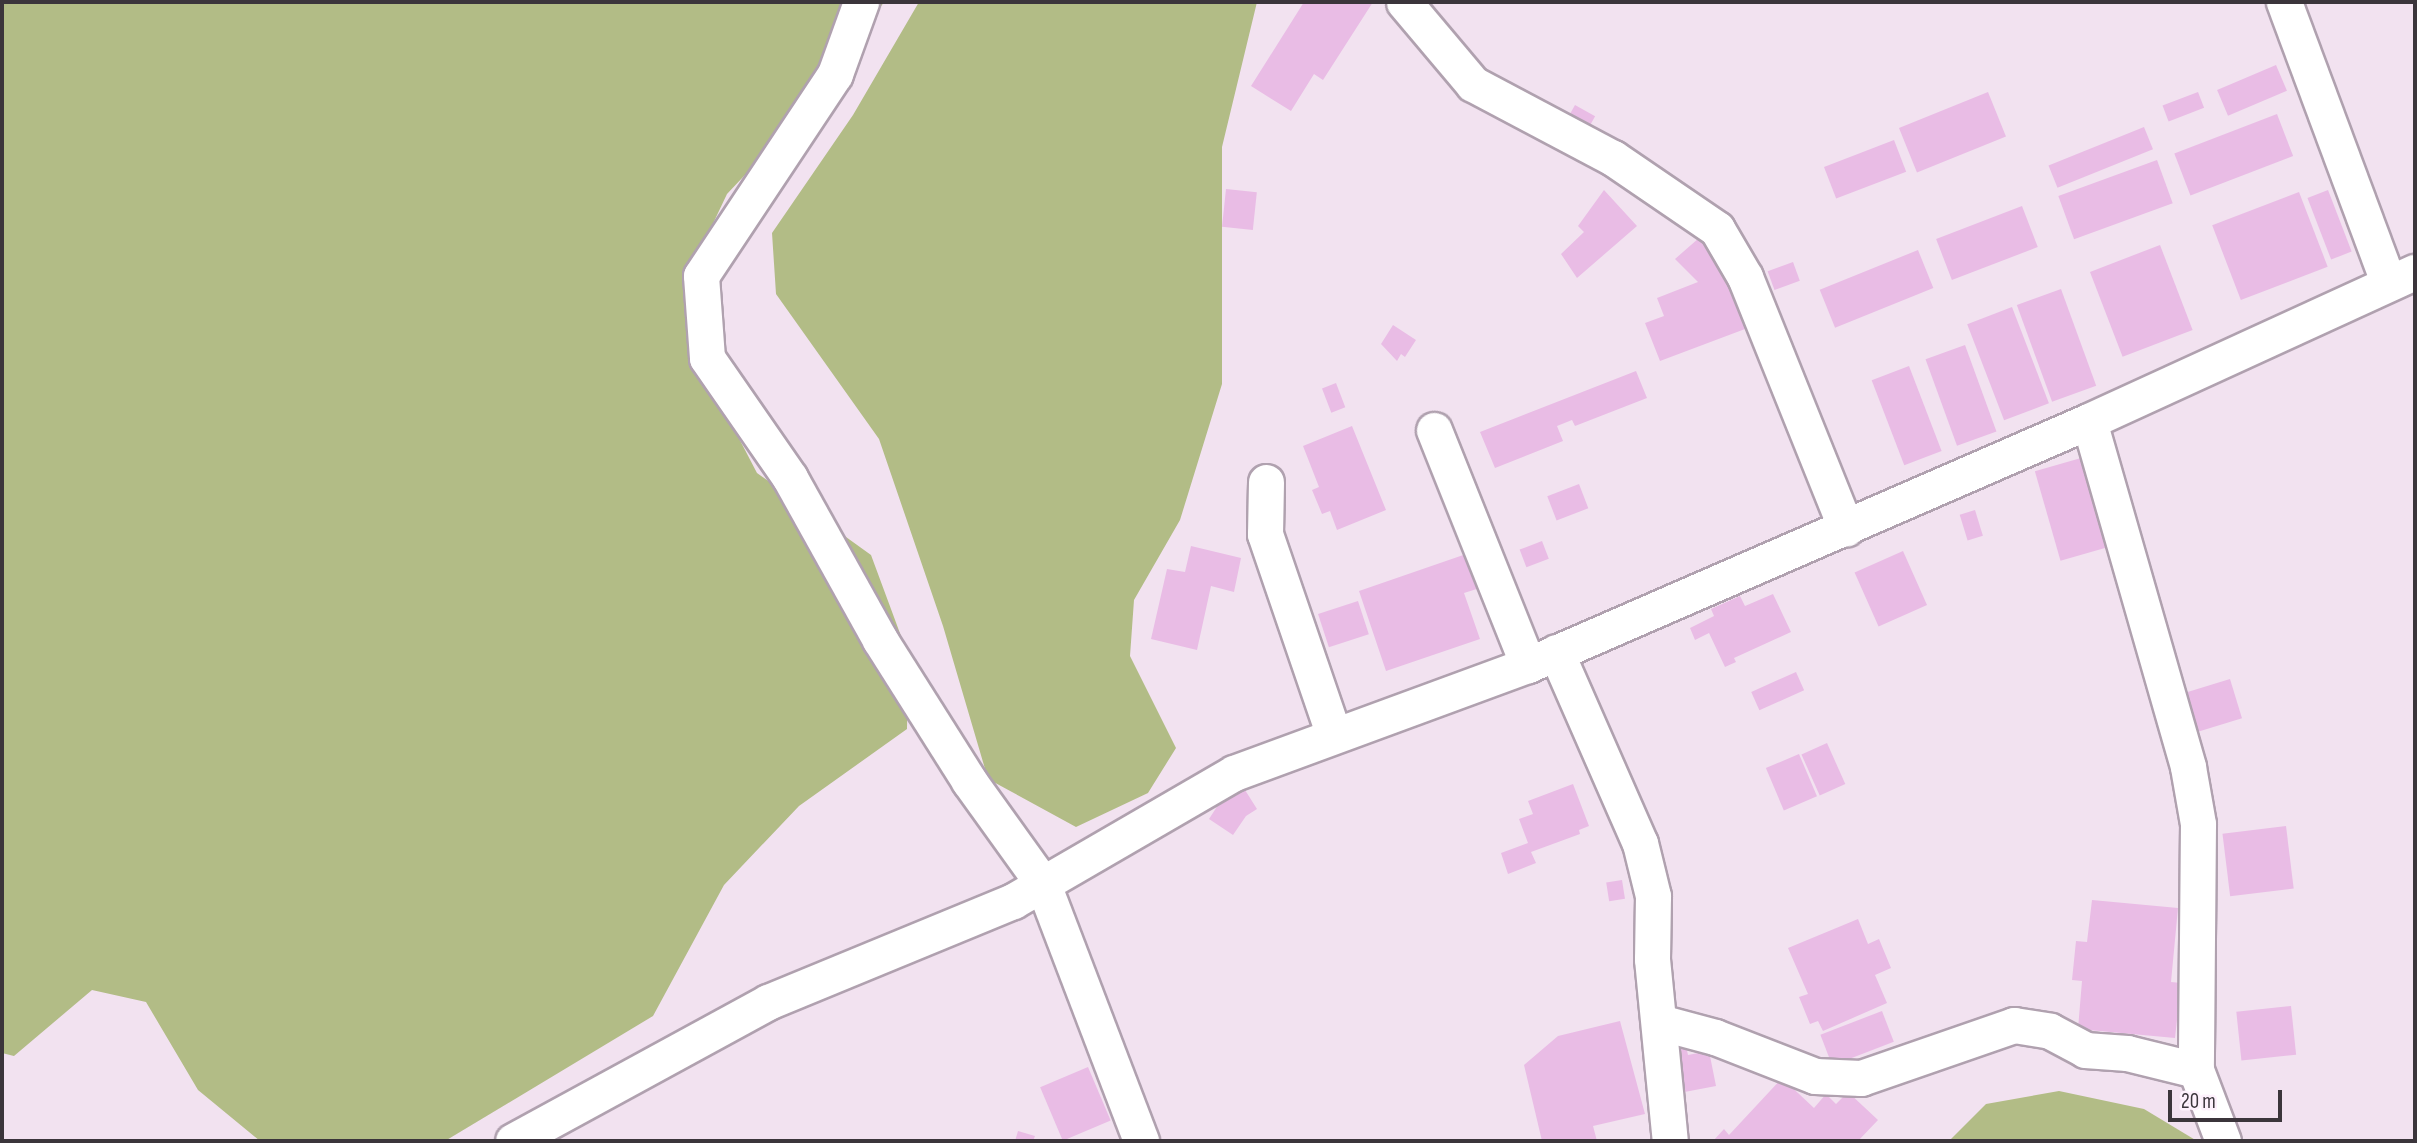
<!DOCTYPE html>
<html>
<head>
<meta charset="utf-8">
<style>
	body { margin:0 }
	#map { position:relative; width:2417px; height:1143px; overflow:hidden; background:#f2e2f0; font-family:"Sofia Sans Condensed",sans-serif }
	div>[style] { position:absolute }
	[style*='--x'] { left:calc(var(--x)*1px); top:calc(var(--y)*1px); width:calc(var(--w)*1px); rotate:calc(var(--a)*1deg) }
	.forest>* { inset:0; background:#b2bc86 }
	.building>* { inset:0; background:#e9bce5; transform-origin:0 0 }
	.roads { filter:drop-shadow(2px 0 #b0a1af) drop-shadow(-2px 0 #b0a1af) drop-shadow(0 2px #b0a1af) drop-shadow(0 -2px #b0a1af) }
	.street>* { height:35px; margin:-17.5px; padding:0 17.5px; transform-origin:17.5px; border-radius:17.5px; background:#fff }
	span { translate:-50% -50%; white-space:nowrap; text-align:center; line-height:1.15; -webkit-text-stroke:5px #fdf1fc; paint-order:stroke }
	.frame { position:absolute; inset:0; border:4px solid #3b353b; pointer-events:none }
	.scale { position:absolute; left:2168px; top:1090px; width:114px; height:32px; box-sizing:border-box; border:4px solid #3b353b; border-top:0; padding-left:9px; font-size:21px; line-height:24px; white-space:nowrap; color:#3b353b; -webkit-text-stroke:5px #fdf1fc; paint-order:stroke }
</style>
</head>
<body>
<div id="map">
	<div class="forest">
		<i style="clip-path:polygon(2px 2px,884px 2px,822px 93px,727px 194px,691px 270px,695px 354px,757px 473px,871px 555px,908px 655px,907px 729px,799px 806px,724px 885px,653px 1016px,445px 1141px,260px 1141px,198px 1090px,146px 1002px,92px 990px,14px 1056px,2px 1053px)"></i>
		<i style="clip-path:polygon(919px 2px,1257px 2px,1222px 147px,1222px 384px,1180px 520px,1134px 600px,1130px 656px,1176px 748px,1148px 793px,1076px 827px,988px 779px,943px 626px,879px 439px,776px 294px,772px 233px,853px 115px)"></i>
		<i style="clip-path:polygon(2059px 1091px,2144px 1109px,2197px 1141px,1949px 1141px,1986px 1104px)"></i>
	</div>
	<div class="building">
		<i style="clip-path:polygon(1304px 2px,1373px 2px,1323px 80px,1314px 74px,1291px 111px,1251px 86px)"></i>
		<i style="left:2276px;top:65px;width:28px;height:64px;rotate:67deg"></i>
		<i style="left:1988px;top:92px;width:48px;height:96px;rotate:68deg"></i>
		<i style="left:2198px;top:92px;width:17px;height:38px;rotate:69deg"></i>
		<i style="left:1575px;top:105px;width:23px;height:15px;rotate:29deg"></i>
		<i style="left:2277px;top:114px;width:45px;height:110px;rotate:69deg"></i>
		<i style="left:2144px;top:127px;width:24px;height:103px;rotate:68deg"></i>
		<i style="left:1894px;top:140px;width:34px;height:75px;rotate:69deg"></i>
		<i style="left:2157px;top:160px;width:46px;height:105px;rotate:70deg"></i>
		<i style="left:1226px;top:189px;width:31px;height:38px;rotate:6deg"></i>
		<i style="clip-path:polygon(1604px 190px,1637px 226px,1577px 278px,1561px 254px,1584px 232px,1578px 226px)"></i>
		<i style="left:2328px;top:190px;width:66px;height:22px;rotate:69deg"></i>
		<i style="left:2299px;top:192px;width:80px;height:93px;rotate:69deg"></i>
		<i style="left:2022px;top:206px;width:44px;height:92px;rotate:69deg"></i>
		<i style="clip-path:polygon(1699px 238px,1715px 249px,1753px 326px,1660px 361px,1645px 323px,1664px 316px,1657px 298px,1698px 282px,1675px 259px)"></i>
		<i style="left:2160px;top:245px;width:91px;height:75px;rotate:69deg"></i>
		<i style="left:1918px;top:250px;width:41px;height:106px;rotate:68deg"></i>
		<i style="left:1793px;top:262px;width:20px;height:27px;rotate:70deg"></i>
		<i style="left:2061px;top:289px;width:103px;height:47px;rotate:70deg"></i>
		<i style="left:2012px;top:307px;width:103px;height:48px;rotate:69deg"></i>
		<i style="clip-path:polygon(1393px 325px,1416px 340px,1405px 357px,1401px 354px,1397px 361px,1381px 344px)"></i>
		<i style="left:1965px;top:345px;width:92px;height:42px;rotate:70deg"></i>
		<i style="left:1909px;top:366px;width:91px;height:40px;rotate:69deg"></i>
		<i style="clip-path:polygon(1636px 371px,1647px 398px,1575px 426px,1572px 420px,1557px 426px,1563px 441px,1495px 468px,1480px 432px)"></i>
		<i style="left:1336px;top:383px;width:26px;height:15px;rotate:69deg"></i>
		<i style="clip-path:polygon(1352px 426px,1386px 510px,1337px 530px,1330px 511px,1322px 514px,1312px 490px,1319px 487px,1303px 446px)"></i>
		<i style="left:2081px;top:458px;width:93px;height:48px;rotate:74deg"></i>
		<i style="left:1579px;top:484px;width:26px;height:34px;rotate:69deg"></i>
		<i style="left:1975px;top:510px;width:27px;height:16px;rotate:73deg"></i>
		<i style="left:1542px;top:541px;width:19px;height:24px;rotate:69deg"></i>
		<i style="clip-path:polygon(1191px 546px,1241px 558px,1234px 592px,1211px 586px,1197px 650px,1151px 639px,1167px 569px,1185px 572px)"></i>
		<i style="left:1903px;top:551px;width:59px;height:53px;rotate:66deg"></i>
		<i style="clip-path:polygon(1472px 552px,1483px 587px,1464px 593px,1480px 639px,1386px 671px,1359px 591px)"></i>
		<i style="clip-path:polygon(1773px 594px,1791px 632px,1734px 658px,1736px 662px,1725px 667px,1709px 633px,1695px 640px,1690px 628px,1714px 616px,1711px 609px,1740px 596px,1745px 606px)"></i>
		<i style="left:1358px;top:601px;width:35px;height:42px;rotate:72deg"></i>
		<i style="left:1796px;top:672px;width:20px;height:49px;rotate:66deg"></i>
		<i style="left:2230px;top:679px;width:41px;height:52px;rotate:73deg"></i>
		<i style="left:1827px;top:743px;width:45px;height:28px;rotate:66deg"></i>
		<i style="left:1799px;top:754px;width:46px;height:36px;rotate:67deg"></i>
		<i style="clip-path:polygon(1573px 784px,1589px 826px,1579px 830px,1580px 834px,1531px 852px,1536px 863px,1508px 874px,1501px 853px,1528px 843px,1519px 819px,1533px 814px,1528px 801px)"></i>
		<i style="clip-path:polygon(1245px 790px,1257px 809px,1246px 816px,1233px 835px,1209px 819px,1220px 802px)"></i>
		<i style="left:2286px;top:826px;width:63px;height:64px;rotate:83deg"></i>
		<i style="left:1622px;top:880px;width:19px;height:16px;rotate:81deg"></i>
		<i style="clip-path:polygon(2092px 900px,2178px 908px,2171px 982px,2181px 983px,2175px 1038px,2078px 1029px,2082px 981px,2072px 980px,2076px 941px,2087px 942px)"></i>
		<i style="clip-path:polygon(1858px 919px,1868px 944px,1879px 939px,1891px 968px,1875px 975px,1887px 1003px,1823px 1031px,1818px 1021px,1810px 1024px,1799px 997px,1808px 994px,1788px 948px)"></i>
		<i style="left:2291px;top:1006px;width:49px;height:55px;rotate:84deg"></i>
		<i style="left:1882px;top:1011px;width:33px;height:66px;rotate:69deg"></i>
		<i style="clip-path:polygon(1620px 1021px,1645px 1114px,1593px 1126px,1597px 1141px,1542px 1141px,1524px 1065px,1558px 1036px)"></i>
		<i style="clip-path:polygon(1686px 1046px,1688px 1055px,1709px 1051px,1716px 1086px,1674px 1094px,1666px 1049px)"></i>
		<i style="left:1088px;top:1067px;width:58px;height:52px;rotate:67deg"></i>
		<i style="clip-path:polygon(1782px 1078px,1814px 1108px,1826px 1094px,1836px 1104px,1848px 1092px,1878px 1120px,1858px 1141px,1713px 1141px,1724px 1129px,1729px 1135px)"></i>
		<i style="clip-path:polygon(1018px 1131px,1035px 1136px,1033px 1141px,1015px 1141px)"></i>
	</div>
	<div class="roads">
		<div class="street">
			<i style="--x:861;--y:2;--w:77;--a:109.9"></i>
			<i style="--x:835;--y:74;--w:242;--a:123.6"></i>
			<i style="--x:701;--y:276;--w:82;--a:85.8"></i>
			<i style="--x:707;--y:358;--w:146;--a:55.3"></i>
			<i style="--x:790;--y:478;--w:185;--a:60.9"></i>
			<i style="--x:880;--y:640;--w:167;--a:57.7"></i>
			<i style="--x:969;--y:781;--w:127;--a:54.3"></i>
			<i style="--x:1043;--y:884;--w:275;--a:69.1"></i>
			<i style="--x:1404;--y:2;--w:107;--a:49.9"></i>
			<i style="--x:1473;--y:84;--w:158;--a:27.9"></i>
			<i style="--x:1613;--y:158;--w:126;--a:34.3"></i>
			<i style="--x:1717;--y:229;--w:56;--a:59.7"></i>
			<i style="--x:1745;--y:277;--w:271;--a:68.1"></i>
			<i style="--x:2284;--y:2;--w:298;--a:69.6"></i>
			<i style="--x:2089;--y:421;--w:360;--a:74"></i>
			<i style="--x:2188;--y:767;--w:58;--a:80"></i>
			<i style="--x:2198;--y:824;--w:246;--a:90.5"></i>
			<i style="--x:2196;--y:1070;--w:76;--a:69.2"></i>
			<i style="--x:1434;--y:430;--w:253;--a:68.2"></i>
			<i style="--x:1266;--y:482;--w:52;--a:91.1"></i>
			<i style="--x:1265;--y:534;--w:213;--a:71.1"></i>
			<i style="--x:1556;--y:652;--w:209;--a:66.3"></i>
			<i style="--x:1640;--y:843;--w:55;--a:76.2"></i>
			<i style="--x:1653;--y:896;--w:63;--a:90.9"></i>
			<i style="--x:1652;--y:959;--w:183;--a:84.4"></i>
			<i style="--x:1659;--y:1022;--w:58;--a:15"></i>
			<i style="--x:1715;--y:1037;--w:107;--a:21.3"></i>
			<i style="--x:1815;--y:1076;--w:46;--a:2.5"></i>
			<i style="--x:1861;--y:1078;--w:162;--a:-19.1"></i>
			<i style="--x:2014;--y:1025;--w:36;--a:9"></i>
			<i style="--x:2050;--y:1031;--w:40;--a:28"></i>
			<i style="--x:2085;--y:1050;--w:42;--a:4.1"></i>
			<i style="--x:2127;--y:1053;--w:71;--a:13.8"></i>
			<i style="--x:513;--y:1141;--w:290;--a:-28.6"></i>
			<i style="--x:768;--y:1002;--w:265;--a:-22.4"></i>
			<i style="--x:1013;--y:901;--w:255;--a:-30.1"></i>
			<i style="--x:1234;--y:773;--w:313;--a:-20.2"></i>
			<i style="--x:1528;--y:665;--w:612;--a:-23.51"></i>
			<i style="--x:2089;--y:421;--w:358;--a:-24.6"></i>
		</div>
	</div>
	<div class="frame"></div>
	<div class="scale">20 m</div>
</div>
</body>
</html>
